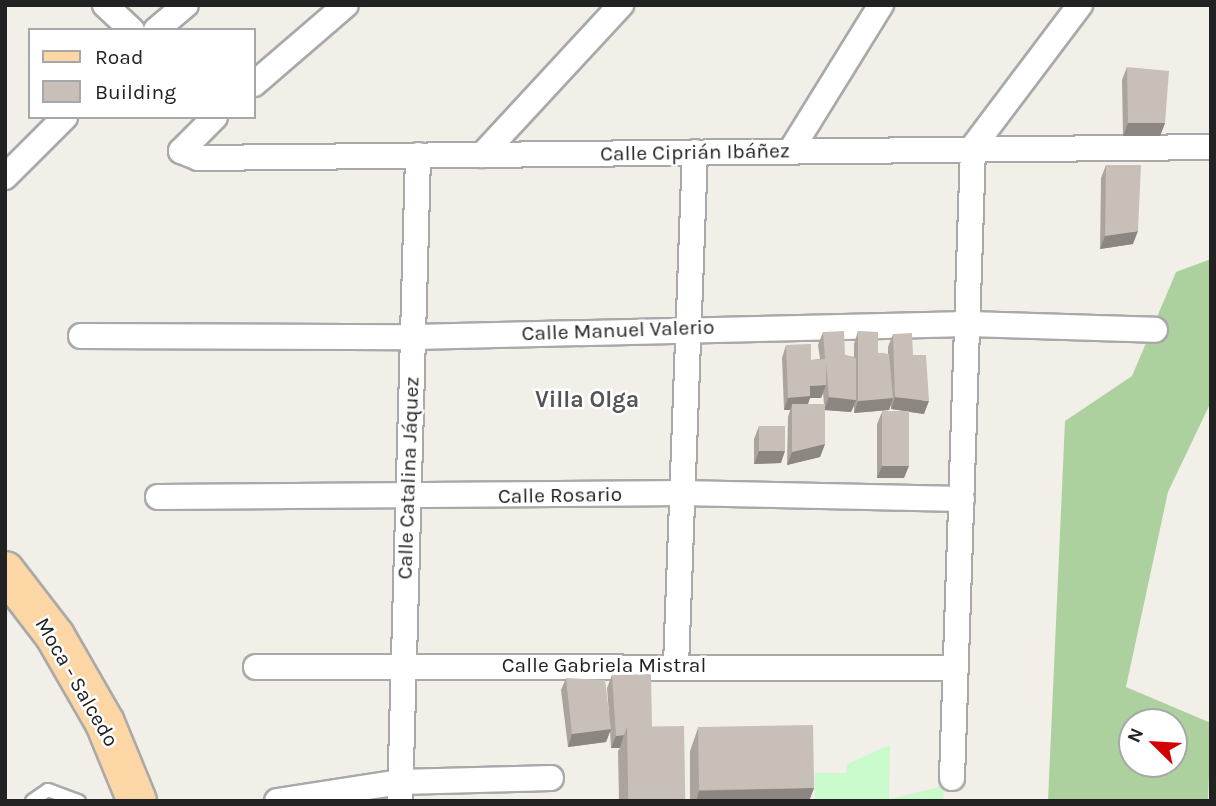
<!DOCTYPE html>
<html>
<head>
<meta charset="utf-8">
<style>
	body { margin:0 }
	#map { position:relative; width:1216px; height:806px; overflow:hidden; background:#f2efe9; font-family:Karla,sans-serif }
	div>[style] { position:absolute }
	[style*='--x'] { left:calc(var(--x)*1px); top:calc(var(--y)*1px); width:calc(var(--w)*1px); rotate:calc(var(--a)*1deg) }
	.forest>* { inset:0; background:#add19e }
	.park>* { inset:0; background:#c8facc }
	.roads { filter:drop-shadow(2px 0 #a9a9a9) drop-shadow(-2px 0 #a9a9a9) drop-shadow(0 2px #a9a9a9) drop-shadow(0 -2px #a9a9a9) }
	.service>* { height:12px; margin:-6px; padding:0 6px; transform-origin:6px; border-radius:6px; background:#fff }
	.minor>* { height:24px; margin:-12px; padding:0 12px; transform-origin:12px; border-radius:12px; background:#fff }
	.primary>* { height:38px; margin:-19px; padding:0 19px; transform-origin:19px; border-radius:19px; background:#fcd6a4 }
	.wall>* { inset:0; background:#aba49e }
	.shaded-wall>* { inset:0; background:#8b8681 }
	.building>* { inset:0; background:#c7bfb8; transform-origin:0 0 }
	span { translate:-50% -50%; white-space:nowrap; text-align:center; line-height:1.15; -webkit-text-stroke:5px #fff; paint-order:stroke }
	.street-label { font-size:21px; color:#222 }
	.neighbourhood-label { font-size:23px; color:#555; font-weight:700 }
	.frame { position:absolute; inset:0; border:7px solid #222; pointer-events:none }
	.legend { position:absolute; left:28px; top:28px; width:228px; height:91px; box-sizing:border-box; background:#fff; border:2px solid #a7a7a7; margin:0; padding:9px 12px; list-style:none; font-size:21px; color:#222 }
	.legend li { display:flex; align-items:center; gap:14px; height:35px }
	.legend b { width:35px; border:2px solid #a7a7a7 }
	.north { position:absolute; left:1118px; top:708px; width:70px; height:70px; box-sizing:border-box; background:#fff; border:2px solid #a7a7a7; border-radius:50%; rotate:294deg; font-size:19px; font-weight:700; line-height:28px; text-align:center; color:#222 }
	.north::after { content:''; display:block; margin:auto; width:24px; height:32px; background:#d40000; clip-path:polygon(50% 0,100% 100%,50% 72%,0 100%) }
</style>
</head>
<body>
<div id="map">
	<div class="forest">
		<i style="clip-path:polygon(evenodd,1211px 259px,1211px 402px,1168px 492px,1126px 687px,1211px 723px,1208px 801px,1048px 801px,1065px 421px,1132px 376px,1176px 272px,1211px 259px,1132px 722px,1174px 722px,1174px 764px,1132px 764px,1132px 722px)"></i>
	</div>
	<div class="park">
		<i style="clip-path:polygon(890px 745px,889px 799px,944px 786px,943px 801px,815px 801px,815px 773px,846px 773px,847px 764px)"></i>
	</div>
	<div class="roads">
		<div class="service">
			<i style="--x:32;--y:801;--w:19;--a:-35"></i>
			<i style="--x:48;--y:790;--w:33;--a:20"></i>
		</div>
		<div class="minor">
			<i style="--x:105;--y:5;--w:37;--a:43"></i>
			<i style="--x:156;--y:30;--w:39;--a:-40"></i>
			<i style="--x:254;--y:84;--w:121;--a:-40.7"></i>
			<i style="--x:215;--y:117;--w:48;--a:135"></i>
			<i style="--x:181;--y:151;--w:18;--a:22"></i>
			<i style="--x:198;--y:158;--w:1013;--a:-0.62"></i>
			<i style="--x:791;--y:150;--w:171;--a:-58.2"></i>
			<i style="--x:482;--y:155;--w:205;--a:-47.2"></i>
			<i style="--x:5;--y:177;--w:85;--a:-45"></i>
			<i style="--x:81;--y:336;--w:333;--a:0.2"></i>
			<i style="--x:414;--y:337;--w:555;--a:-1.34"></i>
			<i style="--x:969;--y:324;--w:186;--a:1.8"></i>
			<i style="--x:158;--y:497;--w:523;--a:-0.44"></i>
			<i style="--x:681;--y:493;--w:281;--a:1.2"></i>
			<i style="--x:676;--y:665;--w:513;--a:-87.88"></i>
			<i style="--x:256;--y:667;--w:696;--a:0.08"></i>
			<i style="--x:952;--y:778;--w:631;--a:-88.09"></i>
			<i style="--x:973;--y:147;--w:178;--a:-53"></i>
			<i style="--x:277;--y:801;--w:124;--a:-8.8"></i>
			<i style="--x:400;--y:782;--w:151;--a:-1.5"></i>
			<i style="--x:400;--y:801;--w:646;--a:-88.4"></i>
		</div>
		<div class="primary">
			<i style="--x:5;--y:571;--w:82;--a:52.4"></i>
			<i style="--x:55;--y:636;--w:100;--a:60.1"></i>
			<i style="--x:105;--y:723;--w:84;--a:67.7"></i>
		</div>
	</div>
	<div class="wall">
		<i style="clip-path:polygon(1127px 67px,1165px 123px,1160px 136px,1123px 136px,1122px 80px)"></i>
		<i style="clip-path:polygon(1106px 165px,1133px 244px,1100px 249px,1101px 178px)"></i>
		<i style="clip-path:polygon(evenodd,858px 331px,878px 353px,888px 354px,888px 347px,893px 334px,913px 355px,924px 414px,909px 412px,904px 478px,877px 478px,877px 424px,882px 412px,906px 411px,891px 409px,891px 405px,889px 410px,854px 413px,854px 406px,851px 412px,825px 410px,825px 444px,820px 457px,787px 465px,788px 417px,790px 410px,784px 410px,782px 358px,786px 345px,811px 360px,820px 359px,818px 345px,823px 332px,845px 355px,854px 357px,854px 344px,858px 331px,823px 393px,824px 404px,808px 404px,810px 398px,821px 398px,823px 393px)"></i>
		<i style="clip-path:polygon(759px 426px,781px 463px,754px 464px,754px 439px)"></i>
		<i style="clip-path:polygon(612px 675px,652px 727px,685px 801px,619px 801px,618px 751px,620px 748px,611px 748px,610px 731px,606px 742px,568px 747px,561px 690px,566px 678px,609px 714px,607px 688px)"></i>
		<i style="clip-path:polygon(698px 728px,814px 788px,809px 801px,690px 801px,690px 751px)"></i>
	</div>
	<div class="shaded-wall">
		<i style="clip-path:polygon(1128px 123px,1165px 123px,1160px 136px,1123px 136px)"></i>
		<i style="clip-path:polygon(1138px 231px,1133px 244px,1100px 249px,1105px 236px)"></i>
		<i style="clip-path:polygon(826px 385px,821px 398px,810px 398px,806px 409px,792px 404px,790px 410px,784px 410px,788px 398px,810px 386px)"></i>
		<i style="clip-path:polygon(829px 397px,856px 400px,851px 412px,824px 410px)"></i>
		<i style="clip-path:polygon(895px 397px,929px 401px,924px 414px,891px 409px)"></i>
		<i style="clip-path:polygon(893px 398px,889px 410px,854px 413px,858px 401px)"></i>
		<i style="clip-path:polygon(825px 444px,820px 457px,787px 465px,792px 452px)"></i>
		<i style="clip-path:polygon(759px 451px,785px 451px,781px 463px,754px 464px)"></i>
		<i style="clip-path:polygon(882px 466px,909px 466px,904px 478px,877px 478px)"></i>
		<i style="clip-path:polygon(611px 729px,606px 742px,568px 747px,572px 734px)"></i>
		<i style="clip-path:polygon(624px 735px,620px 748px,611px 748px,616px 736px)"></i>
		<i style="clip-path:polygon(814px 788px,809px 801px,696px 801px,699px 791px)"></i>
	</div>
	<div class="building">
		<i style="clip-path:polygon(1127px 67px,1169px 71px,1165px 123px,1128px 123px)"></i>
		<i style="clip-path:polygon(1106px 165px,1141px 165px,1138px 231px,1105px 236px)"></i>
		<i style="clip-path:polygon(844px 331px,845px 355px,856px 358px,856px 400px,829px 397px,826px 363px,826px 385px,810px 386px,810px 396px,788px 398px,786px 345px,811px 344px,811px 360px,825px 359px,823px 332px)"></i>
		<i style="clip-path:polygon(858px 331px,878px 332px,878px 353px,889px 354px,893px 398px,858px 401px)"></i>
		<i style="clip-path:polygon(912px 333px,913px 355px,926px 355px,929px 401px,895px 397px,893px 334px)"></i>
		<i style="clip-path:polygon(792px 404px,825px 404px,825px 444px,792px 452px)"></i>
		<i style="left:909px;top:411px;width:55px;height:27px;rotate:90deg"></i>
		<i style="left:759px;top:426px;width:26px;height:25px"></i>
		<i style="clip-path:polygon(651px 674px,652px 727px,627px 727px,624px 735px,616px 736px,612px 675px)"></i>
		<i style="clip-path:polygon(566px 678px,605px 680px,611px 729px,572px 734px)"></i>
		<i style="left:813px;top:725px;width:63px;height:115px;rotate:89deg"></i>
		<i style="left:684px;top:726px;width:75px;height:57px;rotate:89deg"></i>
	</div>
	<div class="street-label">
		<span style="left:695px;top:152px;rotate:-1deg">Calle Ciprián Ibáñez</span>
		<span style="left:618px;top:330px;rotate:-2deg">Calle Manuel Valerio</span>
		<span style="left:408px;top:478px;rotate:-88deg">Calle Catalina Jáquez</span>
		<span style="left:560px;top:495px;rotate:-1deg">Calle Rosario</span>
		<span style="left:604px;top:665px">Calle Gabriela Mistral</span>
		<span style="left:77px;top:682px;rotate:60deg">Moca - Salcedo</span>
	</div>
	<div class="neighbourhood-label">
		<span style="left:587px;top:400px">Villa Olga</span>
	</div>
	<div class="frame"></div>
	<ul class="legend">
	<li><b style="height:9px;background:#fcd6a4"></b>Road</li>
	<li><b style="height:19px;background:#c7bfb8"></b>Building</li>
	</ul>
	<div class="north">N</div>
</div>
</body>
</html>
